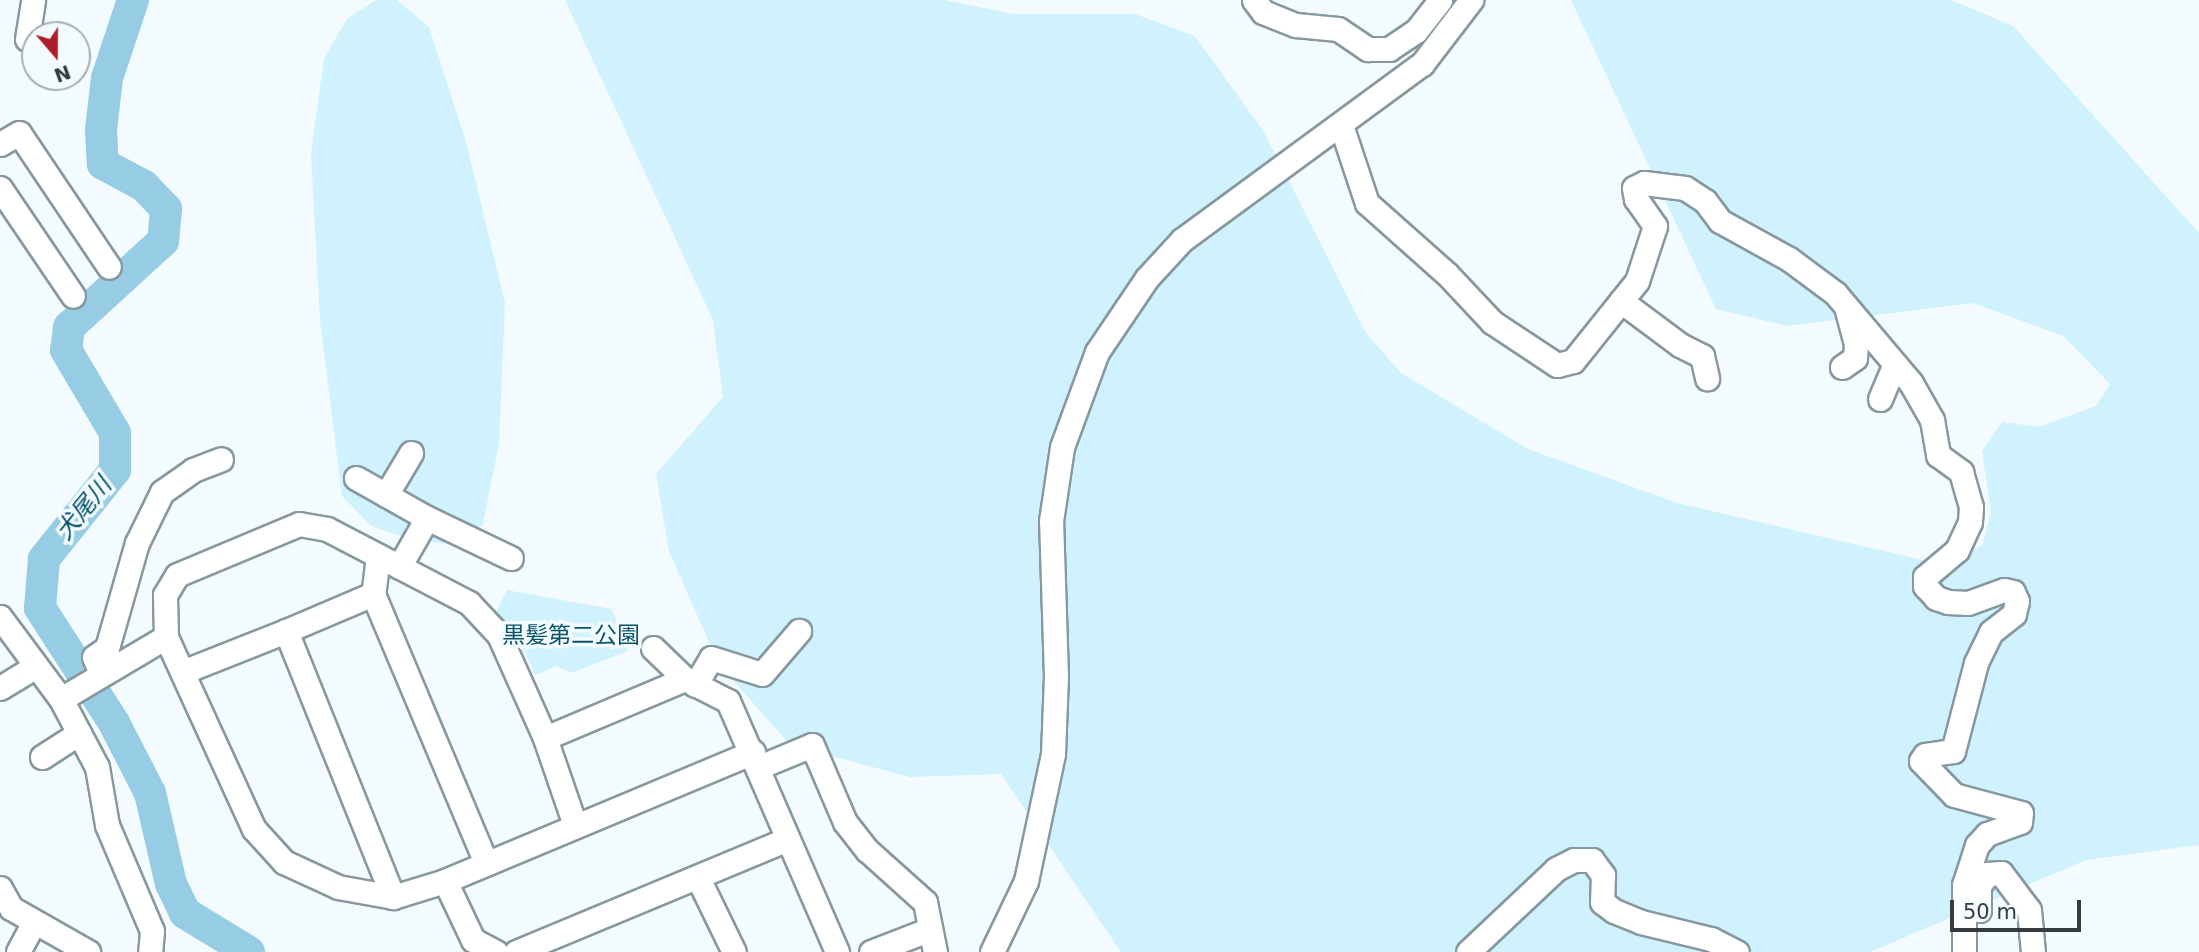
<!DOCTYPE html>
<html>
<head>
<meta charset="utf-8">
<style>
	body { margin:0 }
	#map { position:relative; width:2199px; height:952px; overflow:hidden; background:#f4fbfe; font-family:"DejaVu Sans","Noto Sans JP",sans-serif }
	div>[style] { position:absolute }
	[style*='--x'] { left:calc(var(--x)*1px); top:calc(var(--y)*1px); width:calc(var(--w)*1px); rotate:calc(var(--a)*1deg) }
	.green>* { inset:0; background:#d0f1fe }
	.river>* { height:32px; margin:-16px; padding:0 16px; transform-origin:16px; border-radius:16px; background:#96cde4 }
	.roads { filter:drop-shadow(2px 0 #87989f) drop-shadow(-2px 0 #87989f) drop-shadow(0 2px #87989f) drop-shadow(0 -2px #87989f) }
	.minor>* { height:23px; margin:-11.5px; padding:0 11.5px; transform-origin:11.5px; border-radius:11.5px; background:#fff }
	span { translate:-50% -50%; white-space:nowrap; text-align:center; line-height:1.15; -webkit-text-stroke:7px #f4fbfe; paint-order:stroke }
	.park-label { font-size:23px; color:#07546b }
	.water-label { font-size:24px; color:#005168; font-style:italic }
	.north { position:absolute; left:21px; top:21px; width:70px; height:70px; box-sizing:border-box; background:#f4fbfe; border:2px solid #a8afb2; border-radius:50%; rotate:160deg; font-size:19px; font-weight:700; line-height:28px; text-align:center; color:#353c3f }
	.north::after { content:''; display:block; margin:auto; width:24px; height:32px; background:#ae1b2a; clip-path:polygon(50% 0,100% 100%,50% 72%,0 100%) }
	.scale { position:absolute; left:1950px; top:900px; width:131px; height:32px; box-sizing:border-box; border:4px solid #353c3f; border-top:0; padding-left:9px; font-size:21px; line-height:24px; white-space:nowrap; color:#353c3f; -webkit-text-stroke:5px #f4fbfe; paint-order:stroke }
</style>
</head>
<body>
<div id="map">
	<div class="green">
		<i style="clip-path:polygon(376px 0,397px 0,429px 27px,466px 142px,505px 303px,499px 444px,483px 524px,457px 545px,409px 539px,371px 526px,342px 496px,320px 320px,311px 154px,324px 58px,348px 18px)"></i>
		<i style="clip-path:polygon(565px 0,944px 0,1014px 14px,1135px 14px,1195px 36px,1264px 132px,1366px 333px,1401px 373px,1528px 449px,1677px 503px,1936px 563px,1982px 546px,1991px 513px,1982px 451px,2002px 422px,2039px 427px,2096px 406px,2110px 384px,2063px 336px,1973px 303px,1787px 326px,1716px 309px,1571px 0,1951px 0,2013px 26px,2199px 233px,2199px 845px,2086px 860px,1870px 952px,1121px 952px,1001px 774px,910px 777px,790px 745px,718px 663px,669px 551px,656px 474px,723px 397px,713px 320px)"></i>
		<i style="clip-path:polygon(507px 590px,612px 609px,628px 651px,571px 673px,557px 666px,536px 675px,517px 637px,495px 614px)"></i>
	</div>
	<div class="river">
		<i style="--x:133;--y:0;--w:82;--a:108.4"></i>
		<i style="--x:107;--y:78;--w:52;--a:96.6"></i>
		<i style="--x:101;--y:130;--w:34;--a:87"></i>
		<i style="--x:103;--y:164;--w:47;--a:28.2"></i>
		<i style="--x:144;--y:186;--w:32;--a:46"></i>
		<i style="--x:166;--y:209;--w:32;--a:95"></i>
		<i style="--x:163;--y:241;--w:127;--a:137.5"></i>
		<i style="--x:69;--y:327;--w:23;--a:97"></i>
		<i style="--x:66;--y:350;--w:96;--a:59.4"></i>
		<i style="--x:115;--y:433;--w:37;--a:90"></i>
		<i style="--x:115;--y:470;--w:114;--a:128.6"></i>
		<i style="--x:44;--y:559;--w:49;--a:94.7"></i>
		<i style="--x:40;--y:608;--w:137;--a:57.2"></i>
		<i style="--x:114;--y:723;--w:79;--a:62.8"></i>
		<i style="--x:150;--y:793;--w:93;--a:77"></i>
		<i style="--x:171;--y:884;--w:32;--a:64"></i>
		<i style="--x:185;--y:913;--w:75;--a:31.4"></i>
	</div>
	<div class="roads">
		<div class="minor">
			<i style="--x:1254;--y:0;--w:15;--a:53"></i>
			<i style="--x:1263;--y:12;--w:35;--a:22"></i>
			<i style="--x:1296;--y:25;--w:42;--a:5.4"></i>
			<i style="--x:1338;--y:29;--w:36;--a:34"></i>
			<i style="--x:1368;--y:49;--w:21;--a:0"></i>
			<i style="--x:1389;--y:49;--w:32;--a:-34"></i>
			<i style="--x:1416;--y:31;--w:39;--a:-52"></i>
			<i style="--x:27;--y:39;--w:39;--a:-81"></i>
			<i style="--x:1341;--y:125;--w:82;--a:71.6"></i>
			<i style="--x:1367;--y:203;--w:107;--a:41.6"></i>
			<i style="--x:1447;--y:274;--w:66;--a:46.8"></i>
			<i style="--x:1492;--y:322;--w:78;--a:33.5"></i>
			<i style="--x:1557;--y:365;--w:16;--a:-14"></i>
			<i style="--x:1573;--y:361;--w:102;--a:-51.3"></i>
			<i style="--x:1637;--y:281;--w:58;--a:-71.9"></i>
			<i style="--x:1655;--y:226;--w:33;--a:-125"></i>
			<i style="--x:1636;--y:199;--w:11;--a:-100"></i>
			<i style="--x:1634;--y:188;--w:11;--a:-27"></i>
			<i style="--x:1644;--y:183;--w:41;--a:7"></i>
			<i style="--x:1685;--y:188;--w:24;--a:33"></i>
			<i style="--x:1705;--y:201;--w:25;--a:53"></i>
			<i style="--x:1720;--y:221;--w:79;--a:28.8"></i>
			<i style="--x:1789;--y:259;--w:57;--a:36.5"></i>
			<i style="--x:1835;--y:293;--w:118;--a:49.8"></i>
			<i style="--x:1911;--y:383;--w:43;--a:60.4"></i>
			<i style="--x:1932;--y:420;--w:36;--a:80"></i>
			<i style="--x:1938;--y:455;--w:29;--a:36"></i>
			<i style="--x:1961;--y:472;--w:36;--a:74"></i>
			<i style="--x:1971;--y:507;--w:15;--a:94"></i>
			<i style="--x:1970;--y:522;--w:31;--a:115"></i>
			<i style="--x:1957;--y:550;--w:42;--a:139.8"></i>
			<i style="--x:1925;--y:577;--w:9;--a:90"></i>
			<i style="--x:1925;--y:586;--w:16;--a:47"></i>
			<i style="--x:1936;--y:598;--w:13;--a:18"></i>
			<i style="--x:1948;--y:602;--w:20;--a:3"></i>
			<i style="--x:1968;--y:603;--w:38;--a:-20"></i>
			<i style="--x:2004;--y:590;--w:9;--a:13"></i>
			<i style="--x:2013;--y:592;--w:10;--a:66"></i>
			<i style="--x:2017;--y:601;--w:13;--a:103"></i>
			<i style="--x:2014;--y:614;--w:29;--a:142"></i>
			<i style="--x:1991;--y:632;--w:34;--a:116"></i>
			<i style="--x:1976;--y:663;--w:91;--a:104.6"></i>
			<i style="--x:1953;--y:751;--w:28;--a:172"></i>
			<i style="--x:1925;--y:755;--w:7;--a:124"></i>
			<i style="--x:1921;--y:761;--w:47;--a:45.9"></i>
			<i style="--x:1954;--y:795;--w:69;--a:15"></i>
			<i style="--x:2021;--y:813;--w:9;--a:96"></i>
			<i style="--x:2020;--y:822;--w:35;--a:160"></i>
			<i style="--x:1987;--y:834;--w:15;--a:132"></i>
			<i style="--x:1977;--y:845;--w:42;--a:108"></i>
			<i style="--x:1964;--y:885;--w:67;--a:90"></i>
			<i style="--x:0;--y:144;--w:22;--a:-30"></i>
			<i style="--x:19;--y:133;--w:161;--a:56.1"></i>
			<i style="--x:0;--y:188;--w:130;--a:55.9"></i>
			<i style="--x:1621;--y:301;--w:74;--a:36.7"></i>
			<i style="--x:1680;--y:345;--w:25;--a:27"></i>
			<i style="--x:1702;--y:356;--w:23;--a:77"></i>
			<i style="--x:1842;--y:367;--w:16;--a:-35"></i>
			<i style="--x:1855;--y:358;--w:14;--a:-86"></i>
			<i style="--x:1856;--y:344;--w:34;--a:-105"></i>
			<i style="--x:1880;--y:399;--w:38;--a:-67"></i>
			<i style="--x:356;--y:478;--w:81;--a:29.4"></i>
			<i style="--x:427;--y:518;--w:56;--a:119.7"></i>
			<i style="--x:386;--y:495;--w:49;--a:-59.2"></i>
			<i style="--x:427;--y:518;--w:93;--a:25.5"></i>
			<i style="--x:378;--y:556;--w:38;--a:97"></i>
			<i style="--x:373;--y:594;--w:292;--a:67.2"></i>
			<i style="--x:0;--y:617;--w:102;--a:53.4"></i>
			<i style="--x:61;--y:699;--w:77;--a:62.1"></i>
			<i style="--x:97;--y:767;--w:59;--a:80.2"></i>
			<i style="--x:107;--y:825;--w:115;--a:67"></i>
			<i style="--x:152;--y:931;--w:21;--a:95"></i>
			<i style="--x:286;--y:631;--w:95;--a:-23"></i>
			<i style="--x:166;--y:637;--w:211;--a:65.4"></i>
			<i style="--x:254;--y:829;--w:45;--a:47.7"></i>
			<i style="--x:284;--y:862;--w:60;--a:24.8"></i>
			<i style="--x:338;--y:887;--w:56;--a:10.3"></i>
			<i style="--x:393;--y:897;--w:54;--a:-17.1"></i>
			<i style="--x:445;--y:881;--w:334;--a:-22.7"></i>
			<i style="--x:653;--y:648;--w:45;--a:44.1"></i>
			<i style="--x:185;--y:671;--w:109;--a:-21.6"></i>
			<i style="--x:286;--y:631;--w:287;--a:68.1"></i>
			<i style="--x:101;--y:674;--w:18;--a:-112"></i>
			<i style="--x:94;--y:657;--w:16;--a:-35"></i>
			<i style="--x:107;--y:648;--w:109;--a:-74.1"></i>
			<i style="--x:137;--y:543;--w:57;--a:-63.9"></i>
			<i style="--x:162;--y:492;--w:38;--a:-35"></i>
			<i style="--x:193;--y:470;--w:30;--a:-21"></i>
			<i style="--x:695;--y:685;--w:31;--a:-59"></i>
			<i style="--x:711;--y:658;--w:53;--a:17.4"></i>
			<i style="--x:762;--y:674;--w:57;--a:-49.3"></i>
			<i style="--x:0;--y:688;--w:42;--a:-31.4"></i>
			<i style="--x:61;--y:699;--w:122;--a:-30.6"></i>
			<i style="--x:166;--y:637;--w:42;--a:-91.4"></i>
			<i style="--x:165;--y:595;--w:23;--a:-59"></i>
			<i style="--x:177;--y:575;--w:132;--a:-22.7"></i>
			<i style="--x:299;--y:524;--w:28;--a:10"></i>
			<i style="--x:327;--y:529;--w:160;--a:27.5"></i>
			<i style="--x:469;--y:603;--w:44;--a:46.8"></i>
			<i style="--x:499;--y:635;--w:113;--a:65.9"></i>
			<i style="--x:545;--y:738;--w:92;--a:71"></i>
			<i style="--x:545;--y:738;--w:152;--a:-22.9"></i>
			<i style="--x:685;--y:679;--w:48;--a:27.1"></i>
			<i style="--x:728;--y:701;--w:274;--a:66.5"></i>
			<i style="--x:42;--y:757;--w:44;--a:-33"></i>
			<i style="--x:759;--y:767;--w:57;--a:-22.5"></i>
			<i style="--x:812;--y:745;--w:84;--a:66.8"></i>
			<i style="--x:845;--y:822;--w:36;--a:52"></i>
			<i style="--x:867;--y:850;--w:78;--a:41.9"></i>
			<i style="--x:925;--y:902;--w:51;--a:78.7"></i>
			<i style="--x:698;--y:878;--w:82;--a:64.1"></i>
			<i style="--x:445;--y:881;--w:65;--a:64.6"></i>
			<i style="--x:473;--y:940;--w:26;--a:28"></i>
			<i style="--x:0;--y:888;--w:23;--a:61"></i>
			<i style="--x:11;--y:908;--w:89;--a:29.7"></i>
			<i style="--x:1979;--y:910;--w:24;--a:-90"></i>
			<i style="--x:1979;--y:886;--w:14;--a:-56"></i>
			<i style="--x:1987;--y:874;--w:14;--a:-4"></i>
			<i style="--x:2001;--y:873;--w:46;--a:52.9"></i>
			<i style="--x:2029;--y:910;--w:42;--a:84.6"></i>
			<i style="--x:18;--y:952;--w:34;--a:-62"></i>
			<i style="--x:516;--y:952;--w:294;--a:-22.6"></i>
			<i style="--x:871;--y:952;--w:61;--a:-21.1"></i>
			<i style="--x:992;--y:952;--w:79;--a:-64.4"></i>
			<i style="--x:1026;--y:881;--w:130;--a:-78"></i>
			<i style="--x:1053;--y:754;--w:77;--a:-87.8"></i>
			<i style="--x:1056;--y:677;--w:156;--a:-91.8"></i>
			<i style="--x:1051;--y:521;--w:75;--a:-81.5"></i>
			<i style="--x:1062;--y:447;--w:101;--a:-69.8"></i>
			<i style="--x:1097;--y:352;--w:89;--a:-56"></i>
			<i style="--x:1147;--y:278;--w:52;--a:-47.4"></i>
			<i style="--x:1182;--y:240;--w:298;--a:-36.3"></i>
			<i style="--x:1422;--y:64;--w:81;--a:-52.6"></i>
			<i style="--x:1468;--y:952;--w:121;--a:-43.3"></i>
			<i style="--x:1556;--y:869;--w:20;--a:-27"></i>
			<i style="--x:1574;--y:860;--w:18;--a:0"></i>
			<i style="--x:1592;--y:860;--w:19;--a:54"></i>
			<i style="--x:1603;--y:875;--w:27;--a:92"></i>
			<i style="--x:1602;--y:902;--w:15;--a:37"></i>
			<i style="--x:1614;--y:911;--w:29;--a:22"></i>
			<i style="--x:1641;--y:922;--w:72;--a:13.7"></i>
			<i style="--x:1711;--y:939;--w:29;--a:27"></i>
		</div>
	</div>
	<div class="park-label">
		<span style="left:571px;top:635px">黒髪第二公園</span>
	</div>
	<div class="water-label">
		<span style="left:84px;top:509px;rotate:-51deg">犬尾川</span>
	</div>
	<div class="north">N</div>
	<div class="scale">50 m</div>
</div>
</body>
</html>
